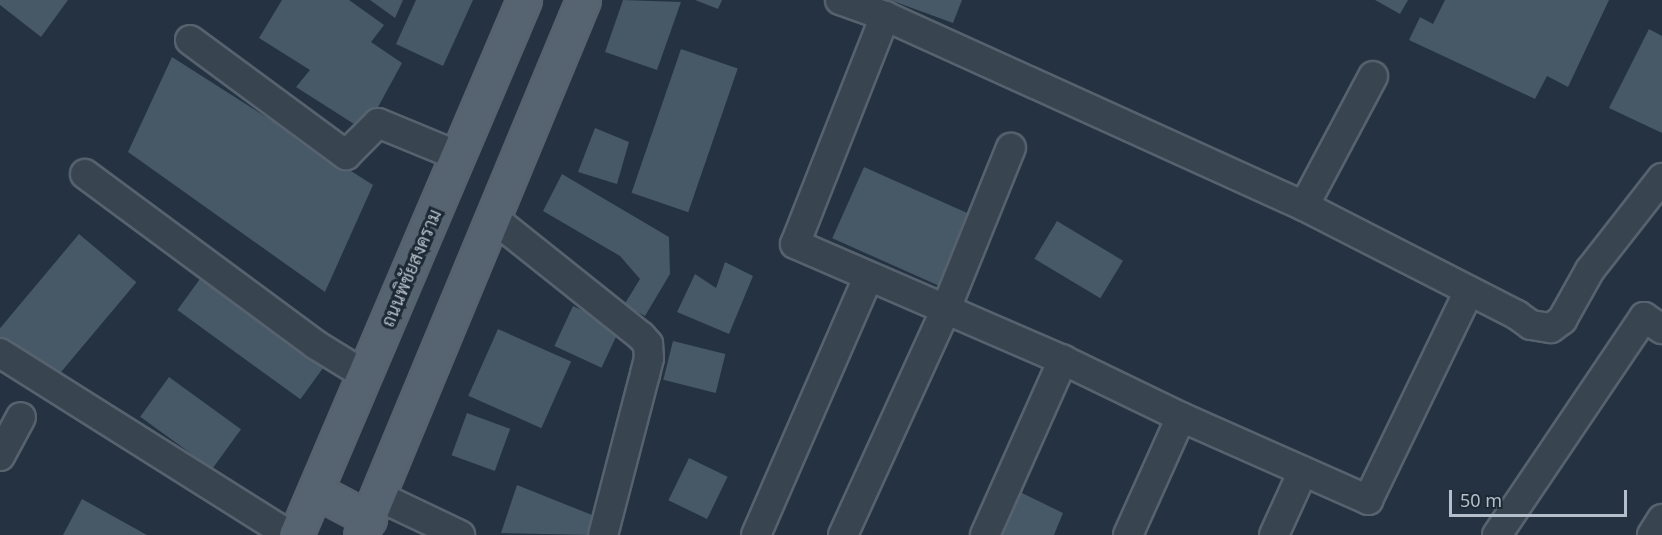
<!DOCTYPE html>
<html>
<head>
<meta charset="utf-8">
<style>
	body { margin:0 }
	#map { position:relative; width:1662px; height:535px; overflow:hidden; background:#243241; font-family:"Noto Sans",Sarabun,sans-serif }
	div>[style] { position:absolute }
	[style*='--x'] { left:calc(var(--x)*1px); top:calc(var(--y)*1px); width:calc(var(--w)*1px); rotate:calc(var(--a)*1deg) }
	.building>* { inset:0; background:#475867; transform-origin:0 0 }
	.roads { filter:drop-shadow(2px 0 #56626e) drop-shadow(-2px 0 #56626e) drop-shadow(0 2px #56626e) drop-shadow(0 -2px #56626e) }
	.minor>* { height:28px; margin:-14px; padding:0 14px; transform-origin:14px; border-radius:14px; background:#384450 }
	.major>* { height:33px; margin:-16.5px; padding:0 16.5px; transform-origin:16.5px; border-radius:16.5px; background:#566370 }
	span { translate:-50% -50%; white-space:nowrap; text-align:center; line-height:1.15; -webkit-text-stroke:6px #1d2935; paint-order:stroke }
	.street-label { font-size:18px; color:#b4bfcb }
	.scale { position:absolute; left:1449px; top:490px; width:178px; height:27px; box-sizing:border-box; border:3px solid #b4bfcb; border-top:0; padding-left:8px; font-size:18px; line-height:21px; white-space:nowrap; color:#b4bfcb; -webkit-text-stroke:4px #1d2935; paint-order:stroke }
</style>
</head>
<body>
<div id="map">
	<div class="building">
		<i style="clip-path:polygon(0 0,68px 0,41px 37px,0 5px)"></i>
		<i style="clip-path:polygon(282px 0,349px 0,384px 25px,371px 42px,402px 63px,365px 131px,296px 87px,310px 70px,259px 38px)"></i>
		<i style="clip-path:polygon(370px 0,403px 0,395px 18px)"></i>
		<i style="clip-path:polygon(416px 0,473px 0,443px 66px,396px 44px)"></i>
		<i style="clip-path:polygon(623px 0,681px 2px,657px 70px,605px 52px)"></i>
		<i style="clip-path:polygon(695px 0,722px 0,718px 9px)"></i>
		<i style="clip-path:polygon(890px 0,962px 0,953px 23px)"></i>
		<i style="clip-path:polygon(1375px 0,1408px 0,1400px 14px)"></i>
		<i style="clip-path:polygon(1445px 0,1609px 0,1568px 87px,1547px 76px,1535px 99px,1409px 40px,1420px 17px,1433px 24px)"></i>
		<i style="clip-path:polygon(1649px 29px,1662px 36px,1662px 133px,1609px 108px)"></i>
		<i style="left:681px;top:49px;width:60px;height:152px;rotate:19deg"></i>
		<i style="clip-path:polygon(172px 57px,373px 185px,325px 292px,128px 152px)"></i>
		<i style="clip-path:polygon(595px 128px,629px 142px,617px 184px,578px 172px)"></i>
		<i style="left:864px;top:167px;width:121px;height:78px;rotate:24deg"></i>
		<i style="clip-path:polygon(562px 174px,669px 237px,670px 274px,645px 316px,624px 305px,640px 279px,620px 256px,543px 211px)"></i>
		<i style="left:1057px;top:221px;width:77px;height:44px;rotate:31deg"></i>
		<i style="left:79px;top:234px;width:75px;height:131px;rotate:40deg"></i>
		<i style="clip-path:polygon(725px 262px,753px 276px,729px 334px,677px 312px,695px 274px,716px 288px)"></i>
		<i style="left:205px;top:272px;width:152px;height:47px;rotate:36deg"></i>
		<i style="left:573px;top:306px;width:52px;height:44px;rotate:25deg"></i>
		<i style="left:498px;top:329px;width:80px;height:73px;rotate:24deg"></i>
		<i style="left:673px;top:341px;width:54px;height:40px;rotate:14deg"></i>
		<i style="left:169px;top:377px;width:89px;height:49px;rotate:36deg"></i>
		<i style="left:467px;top:413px;width:46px;height:45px;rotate:20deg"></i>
		<i style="left:689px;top:458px;width:43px;height:47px;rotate:26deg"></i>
		<i style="clip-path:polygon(517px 485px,597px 517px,592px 535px,501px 533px)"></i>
		<i style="clip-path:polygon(1020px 492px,1063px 513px,1054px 535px,1001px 535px)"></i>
		<i style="clip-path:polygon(82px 499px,147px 535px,63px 535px)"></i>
	</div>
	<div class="roads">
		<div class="minor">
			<i style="--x:840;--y:0;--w:48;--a:19.6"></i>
			<i style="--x:885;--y:16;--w:460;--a:24.4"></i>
			<i style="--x:1304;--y:206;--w:239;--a:27.1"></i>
			<i style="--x:1517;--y:315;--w:17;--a:36"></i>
			<i style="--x:1531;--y:325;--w:20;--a:9"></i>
			<i style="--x:1551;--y:328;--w:14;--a:-36"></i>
			<i style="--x:1562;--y:320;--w:57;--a:-60.8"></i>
			<i style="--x:1590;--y:270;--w:117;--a:-52"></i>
			<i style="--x:885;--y:16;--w:245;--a:111.5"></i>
			<i style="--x:795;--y:244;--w:292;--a:23.4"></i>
			<i style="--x:1063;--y:360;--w:131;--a:25.8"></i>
			<i style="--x:1181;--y:417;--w:205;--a:23.9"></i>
			<i style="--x:1368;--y:500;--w:232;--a:-64.2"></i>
			<i style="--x:190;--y:40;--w:194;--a:36.4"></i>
			<i style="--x:346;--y:155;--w:45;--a:-45"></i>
			<i style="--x:378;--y:123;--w:87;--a:22.4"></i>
			<i style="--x:85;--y:174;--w:287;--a:36.5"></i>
			<i style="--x:316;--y:345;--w:57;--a:31.5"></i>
			<i style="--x:1304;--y:206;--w:147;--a:-62"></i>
			<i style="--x:493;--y:218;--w:189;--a:38.6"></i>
			<i style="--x:641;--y:336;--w:11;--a:49"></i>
			<i style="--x:648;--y:344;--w:14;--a:86"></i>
			<i style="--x:649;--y:358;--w:16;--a:104"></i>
			<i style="--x:645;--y:374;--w:166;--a:104.6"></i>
			<i style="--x:0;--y:353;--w:342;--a:32.2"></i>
			<i style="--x:0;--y:456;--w:44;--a:-61.7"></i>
			<i style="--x:378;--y:496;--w:91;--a:25.4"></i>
			<i style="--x:756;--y:535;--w:281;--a:-66.5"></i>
			<i style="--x:843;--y:535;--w:246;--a:-65.5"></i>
			<i style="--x:945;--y:311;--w:176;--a:-68"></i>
			<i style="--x:985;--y:535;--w:192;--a:-66"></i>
			<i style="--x:1128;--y:535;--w:129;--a:-65.8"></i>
			<i style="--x:1274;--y:535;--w:70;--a:-65.6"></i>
			<i style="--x:1497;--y:535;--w:263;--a:-56"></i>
			<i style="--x:1644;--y:317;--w:22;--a:34"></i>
			<i style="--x:1652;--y:535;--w:19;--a:-58"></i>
		</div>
		<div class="major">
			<i style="--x:316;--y:491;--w:60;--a:27.8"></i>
			<i style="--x:296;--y:535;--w:582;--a:-66.92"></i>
			<i style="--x:361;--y:535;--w:579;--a:-67.46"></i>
		</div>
	</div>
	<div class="street-label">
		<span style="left:411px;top:268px;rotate:-67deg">ถนนพิชัยสงคราม</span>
	</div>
	<div class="scale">50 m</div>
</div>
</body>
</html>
